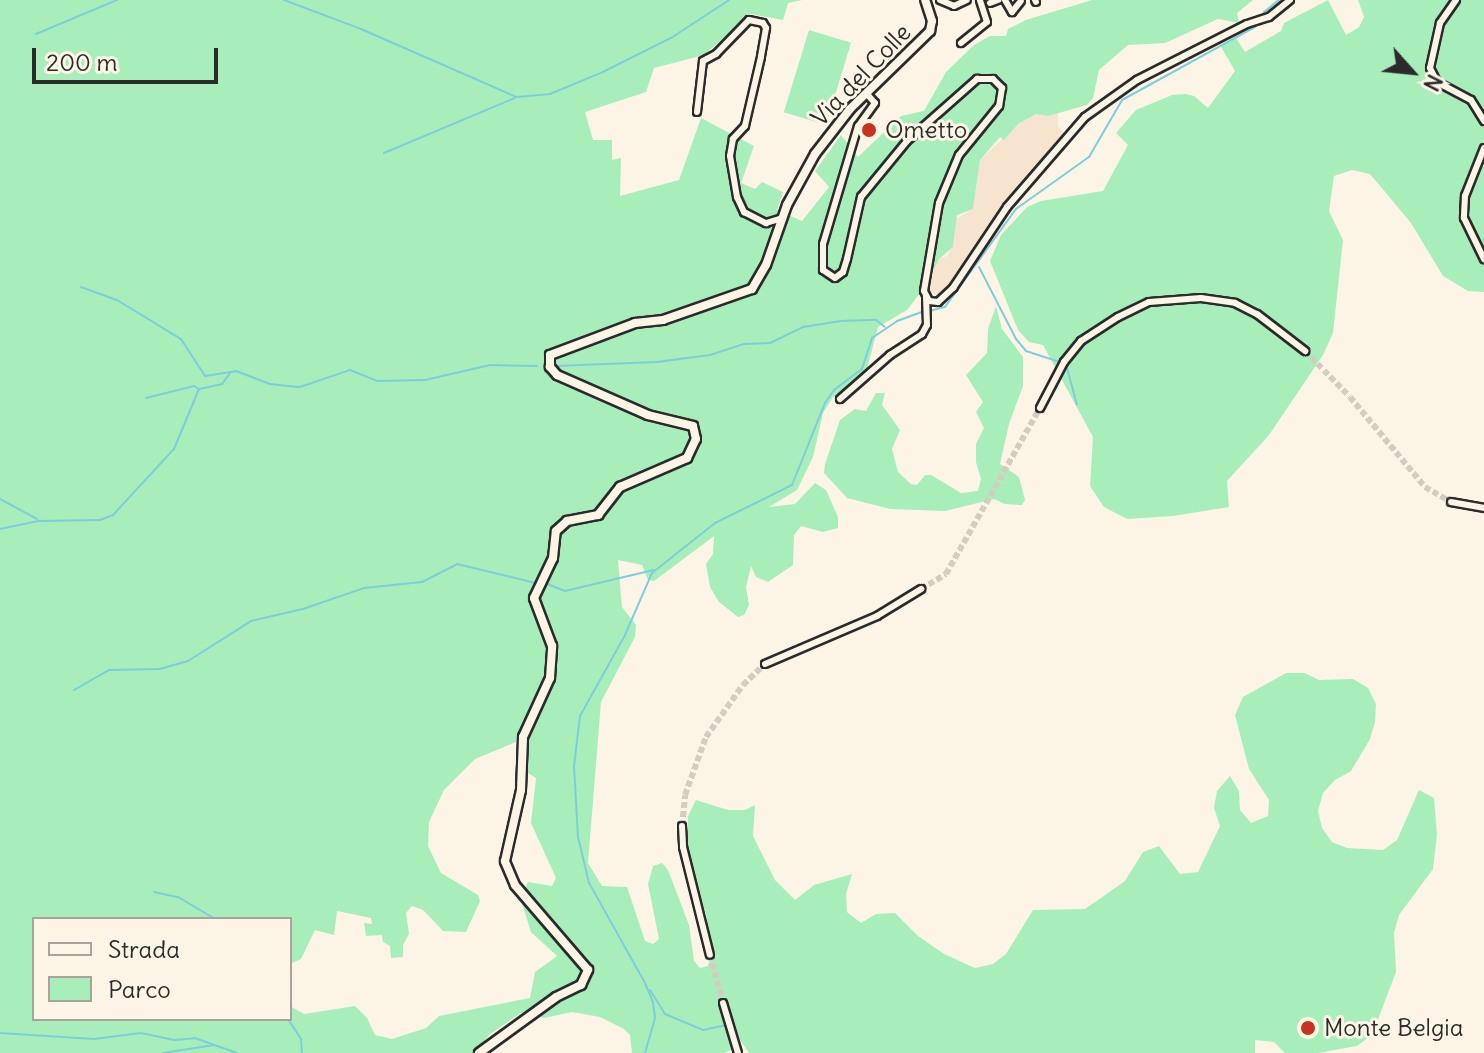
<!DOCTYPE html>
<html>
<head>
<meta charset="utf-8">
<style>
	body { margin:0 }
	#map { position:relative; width:1484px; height:1053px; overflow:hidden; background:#fcf5e5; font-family:Delius,sans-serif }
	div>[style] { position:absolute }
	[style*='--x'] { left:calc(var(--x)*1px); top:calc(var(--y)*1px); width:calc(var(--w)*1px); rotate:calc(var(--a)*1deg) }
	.built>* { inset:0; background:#f6e4ce }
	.green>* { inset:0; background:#a7eebb; transform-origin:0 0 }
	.stream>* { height:2px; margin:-1px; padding:0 1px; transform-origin:1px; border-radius:1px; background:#7eceda }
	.minor-tunnel>* { height:6px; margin-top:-3px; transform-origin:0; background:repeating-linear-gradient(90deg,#d2cdc0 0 6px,transparent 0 9px) }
	.roads { filter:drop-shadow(2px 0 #2b2b2b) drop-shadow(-2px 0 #2b2b2b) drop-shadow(0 2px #2b2b2b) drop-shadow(0 -2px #2b2b2b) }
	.minor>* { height:6px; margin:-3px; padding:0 3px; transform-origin:3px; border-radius:3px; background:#fcf5e5 }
	.tertiary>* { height:8px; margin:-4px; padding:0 4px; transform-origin:4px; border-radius:4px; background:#fcf5e5 }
	.dots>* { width:22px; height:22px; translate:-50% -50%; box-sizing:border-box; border:4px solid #fcf5e5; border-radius:50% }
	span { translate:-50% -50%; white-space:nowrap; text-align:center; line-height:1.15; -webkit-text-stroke:6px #fcf5e5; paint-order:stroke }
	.street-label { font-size:24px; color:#2b2b2b }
	.poi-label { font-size:24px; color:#2b2b2b }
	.left { translate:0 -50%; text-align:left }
	.legend { position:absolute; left:32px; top:917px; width:260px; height:104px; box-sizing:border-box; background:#fcf5e5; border:2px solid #a8a49b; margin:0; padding:10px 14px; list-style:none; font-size:24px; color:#2b2b2b }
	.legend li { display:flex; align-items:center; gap:16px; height:40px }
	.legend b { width:40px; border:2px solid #a8a49b }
	.north { position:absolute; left:1372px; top:32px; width:80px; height:80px; -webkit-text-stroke:6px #fcf5e5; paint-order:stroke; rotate:117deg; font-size:22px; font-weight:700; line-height:32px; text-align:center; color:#2b2b2b }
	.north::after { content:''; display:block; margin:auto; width:28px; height:36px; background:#2b2b2b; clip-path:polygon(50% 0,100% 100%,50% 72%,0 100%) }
	.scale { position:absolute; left:32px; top:48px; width:186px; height:36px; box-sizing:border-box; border:4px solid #2b2b2b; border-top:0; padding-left:10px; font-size:24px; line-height:28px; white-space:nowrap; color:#2b2b2b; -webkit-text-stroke:6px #fcf5e5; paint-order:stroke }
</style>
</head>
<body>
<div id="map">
	<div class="built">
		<i style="clip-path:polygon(1058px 113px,1058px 126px,1063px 133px,992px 219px,946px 290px,936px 295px,931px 293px,928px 284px,939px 259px,947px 256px,954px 244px,956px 219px,973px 209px,980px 160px,1018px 124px,1036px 114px)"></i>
	</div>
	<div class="green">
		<i style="clip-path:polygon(evenodd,0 0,802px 0,788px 3px,783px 20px,751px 14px,704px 55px,654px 68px,646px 92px,585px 112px,593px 140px,612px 140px,612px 160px,621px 158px,620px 196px,679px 180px,701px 118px,754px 146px,741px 183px,755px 189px,762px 182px,783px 192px,777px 210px,802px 221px,829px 187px,815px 171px,841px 135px,858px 157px,901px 116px,924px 111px,946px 72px,974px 45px,990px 36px,1006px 36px,1008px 29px,1026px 20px,1092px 0,1253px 0,1237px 13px,1239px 23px,1218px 19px,1165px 43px,1128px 45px,1099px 70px,1093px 98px,1087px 105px,1048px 116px,1036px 114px,1018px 124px,1004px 140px,1000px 137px,980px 160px,973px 209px,957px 215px,953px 247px,939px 259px,927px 284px,907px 310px,878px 327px,866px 373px,849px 389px,833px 397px,823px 413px,813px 457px,797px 490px,769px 507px,795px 504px,815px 483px,826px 490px,838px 517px,838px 528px,823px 532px,801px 526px,794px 535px,793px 565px,768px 582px,756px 577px,751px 566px,746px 587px,749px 605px,744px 615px,738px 617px,719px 602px,710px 587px,706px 564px,713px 554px,714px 536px,654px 581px,648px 580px,642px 565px,618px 560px,622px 607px,636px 625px,635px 637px,601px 702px,588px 863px,602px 886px,627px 887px,645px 941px,653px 944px,659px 939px,648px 884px,653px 866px,662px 863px,668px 870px,689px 925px,694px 961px,700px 968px,708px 966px,711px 957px,706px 914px,692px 880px,687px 852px,688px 816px,696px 800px,728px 810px,745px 810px,755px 805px,753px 836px,775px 880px,795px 900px,814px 885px,852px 874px,846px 894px,847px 912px,861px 923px,876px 914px,895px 913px,918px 936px,944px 954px,975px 968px,993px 964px,1006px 954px,1033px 910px,1085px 909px,1125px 881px,1143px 852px,1159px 846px,1180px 874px,1198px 872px,1220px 826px,1214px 808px,1217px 791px,1230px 776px,1239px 791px,1240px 810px,1251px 823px,1268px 816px,1269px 800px,1249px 769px,1235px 715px,1243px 697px,1286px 673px,1305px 673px,1319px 680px,1353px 679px,1368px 688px,1376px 704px,1375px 722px,1370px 739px,1351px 771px,1335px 780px,1323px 793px,1318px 811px,1322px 828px,1332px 842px,1347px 848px,1383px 850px,1397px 840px,1419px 790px,1434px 798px,1437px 834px,1433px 869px,1399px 915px,1394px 933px,1396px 972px,1372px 1035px,1357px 1046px,1318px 1053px,1285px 1053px,1274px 1042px,1255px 1040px,1255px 1053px,749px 1053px,727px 1021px,731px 1050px,724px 1053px,632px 1053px,630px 1035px,624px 1029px,600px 1017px,572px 1012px,544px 1018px,521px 1013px,490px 1034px,474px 1053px,0 1053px,0 0,528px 737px,526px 764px,528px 773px,536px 778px,531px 823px,556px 878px,552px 886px,528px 882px,520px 897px,531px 932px,557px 956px,535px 972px,530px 998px,439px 1016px,426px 1028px,392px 1039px,375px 1035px,367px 1018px,355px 1006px,304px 1014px,290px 1006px,290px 1019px,34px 1019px,34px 919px,290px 919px,290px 964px,301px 959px,315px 930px,334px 935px,337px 911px,371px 918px,372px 924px,364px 923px,366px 936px,382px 935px,383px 942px,390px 946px,391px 958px,403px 957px,403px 945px,409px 934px,406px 913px,412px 906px,423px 910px,443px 931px,466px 932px,480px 901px,478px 895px,441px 873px,428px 846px,429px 822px,444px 790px,475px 759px,528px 737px)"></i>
		<i style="clip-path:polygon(1328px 0,1346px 35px,1359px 27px,1364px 17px,1358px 0,1484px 0,1484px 292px,1468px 291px,1443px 276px,1411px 223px,1370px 174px,1352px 170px,1334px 176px,1329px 211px,1343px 240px,1333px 333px,1323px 355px,1269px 435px,1227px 481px,1229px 507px,1173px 516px,1127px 519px,1104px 507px,1090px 486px,1093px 437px,1043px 345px,1029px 342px,1018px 330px,990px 261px,1001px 235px,1027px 207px,1041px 201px,1103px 191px,1128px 145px,1116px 133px,1136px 110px,1172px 95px,1185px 94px,1194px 96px,1208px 108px,1235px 71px,1220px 45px,1236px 38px,1245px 52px,1281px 31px,1284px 23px)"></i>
		<i style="left:809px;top:30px;width:44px;height:86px;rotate:17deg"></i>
		<i style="clip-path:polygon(996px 306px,1002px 329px,1023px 357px,1023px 386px,1009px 424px,1000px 464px,1019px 477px,1025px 500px,1022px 505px,1005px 504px,994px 499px,945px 511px,890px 509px,847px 498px,824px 473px,825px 464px,840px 420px,855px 409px,866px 411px,876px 393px,885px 393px,882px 405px,900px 430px,892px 449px,898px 472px,911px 484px,917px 485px,925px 475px,931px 475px,961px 493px,978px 491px,981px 479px,976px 462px,976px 444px,984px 428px,976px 412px,983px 402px,966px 375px,987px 353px,988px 329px)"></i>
	</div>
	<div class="stream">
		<i style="--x:284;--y:0;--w:82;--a:20.6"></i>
		<i style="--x:361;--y:29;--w:170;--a:23.6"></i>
		<i style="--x:517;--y:97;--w:33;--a:-5"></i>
		<i style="--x:550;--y:94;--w:57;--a:-22.5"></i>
		<i style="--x:603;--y:72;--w:76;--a:-26.6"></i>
		<i style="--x:671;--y:38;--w:69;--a:-33.2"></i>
		<i style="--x:1264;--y:12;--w:19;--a:-39"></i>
		<i style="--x:36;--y:34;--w:88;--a:-22.8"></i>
		<i style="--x:384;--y:153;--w:142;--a:-22.8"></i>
		<i style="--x:979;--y:267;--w:81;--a:62.8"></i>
		<i style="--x:1016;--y:339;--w:16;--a:50"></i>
		<i style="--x:1026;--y:351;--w:36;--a:18"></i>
		<i style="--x:81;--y:287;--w:38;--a:20"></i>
		<i style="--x:117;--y:300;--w:75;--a:31.4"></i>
		<i style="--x:181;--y:339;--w:44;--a:57"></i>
		<i style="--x:205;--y:376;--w:31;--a:-9"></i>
		<i style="--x:236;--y:371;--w:36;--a:21"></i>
		<i style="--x:270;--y:384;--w:30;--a:6"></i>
		<i style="--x:300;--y:387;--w:53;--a:-18.8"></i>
		<i style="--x:350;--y:370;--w:29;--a:22"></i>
		<i style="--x:377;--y:381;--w:48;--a:-1.2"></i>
		<i style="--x:425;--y:380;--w:67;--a:-13"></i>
		<i style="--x:490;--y:365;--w:47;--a:1.2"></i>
		<i style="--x:929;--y:311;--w:16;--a:-14"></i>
		<i style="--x:945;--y:307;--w:121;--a:-54.1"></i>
		<i style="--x:1016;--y:209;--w:90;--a:-35.5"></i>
		<i style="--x:1089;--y:157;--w:66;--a:-59.9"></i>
		<i style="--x:1122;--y:100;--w:152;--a:-28.8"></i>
		<i style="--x:1066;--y:364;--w:42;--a:75"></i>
		<i style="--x:555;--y:366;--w:102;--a:-2.2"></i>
		<i style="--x:657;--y:362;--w:53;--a:-7.5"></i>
		<i style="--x:710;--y:355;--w:36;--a:-18"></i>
		<i style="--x:744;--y:344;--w:26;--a:-2"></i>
		<i style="--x:770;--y:343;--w:37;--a:-26"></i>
		<i style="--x:803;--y:327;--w:37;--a:-9"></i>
		<i style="--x:840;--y:321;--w:36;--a:-2"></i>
		<i style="--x:876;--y:320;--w:11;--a:38"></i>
		<i style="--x:146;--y:398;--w:49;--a:-14"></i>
		<i style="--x:194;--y:386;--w:6;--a:31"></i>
		<i style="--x:199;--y:389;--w:24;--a:-12"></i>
		<i style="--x:222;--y:384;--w:14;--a:-54"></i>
		<i style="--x:0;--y:499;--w:42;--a:28.4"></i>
		<i style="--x:0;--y:529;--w:40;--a:-12"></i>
		<i style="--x:39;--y:521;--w:61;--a:-0.9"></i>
		<i style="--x:100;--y:520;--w:14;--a:-21"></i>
		<i style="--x:113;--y:515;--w:90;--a:-47.3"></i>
		<i style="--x:174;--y:449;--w:65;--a:-67.4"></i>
		<i style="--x:545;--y:583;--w:22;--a:22"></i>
		<i style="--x:565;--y:591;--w:91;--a:-13.3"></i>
		<i style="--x:74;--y:690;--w:40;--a:-29.7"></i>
		<i style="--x:109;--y:670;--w:51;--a:-1.1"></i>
		<i style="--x:160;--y:669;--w:29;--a:-16"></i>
		<i style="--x:188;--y:661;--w:75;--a:-32.4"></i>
		<i style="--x:251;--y:621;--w:53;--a:-13"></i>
		<i style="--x:303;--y:609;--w:65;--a:-19"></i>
		<i style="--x:364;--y:588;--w:58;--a:-5.9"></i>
		<i style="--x:422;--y:582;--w:39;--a:-27"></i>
		<i style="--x:457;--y:564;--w:81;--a:13.5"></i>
		<i style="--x:154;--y:892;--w:25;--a:12"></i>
		<i style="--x:178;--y:897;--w:43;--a:30.7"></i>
		<i style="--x:650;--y:990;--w:28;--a:58"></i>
		<i style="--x:665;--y:1014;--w:41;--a:22.8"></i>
		<i style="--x:703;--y:1030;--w:24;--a:-12"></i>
		<i style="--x:726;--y:1025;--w:16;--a:72"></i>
		<i style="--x:288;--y:1019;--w:24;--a:57"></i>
		<i style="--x:301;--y:1039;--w:14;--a:86"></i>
		<i style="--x:0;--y:1033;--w:94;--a:3.7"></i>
		<i style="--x:94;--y:1039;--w:47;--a:-7.3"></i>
		<i style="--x:141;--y:1033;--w:34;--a:12"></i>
		<i style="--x:174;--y:1040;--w:21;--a:-5"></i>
		<i style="--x:195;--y:1038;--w:20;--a:20"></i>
		<i style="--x:163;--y:1053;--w:52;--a:-8.9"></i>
		<i style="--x:214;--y:1045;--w:24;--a:19"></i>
		<i style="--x:645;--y:1053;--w:37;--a:-74"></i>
		<i style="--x:655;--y:1017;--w:15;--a:-98"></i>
		<i style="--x:653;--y:1002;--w:21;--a:-113"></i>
		<i style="--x:645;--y:983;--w:115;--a:-119.2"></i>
		<i style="--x:589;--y:883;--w:47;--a:-103.4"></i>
		<i style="--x:578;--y:837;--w:71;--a:-93.2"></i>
		<i style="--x:574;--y:766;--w:50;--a:-83.2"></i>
		<i style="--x:580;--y:716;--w:93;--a:-60.9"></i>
		<i style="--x:625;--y:635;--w:68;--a:-66.5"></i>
		<i style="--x:652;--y:573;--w:80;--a:-38.4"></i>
		<i style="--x:715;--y:523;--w:86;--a:-26.3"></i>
		<i style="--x:792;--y:485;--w:88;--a:-68.1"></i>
		<i style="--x:825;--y:403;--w:16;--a:-55"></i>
		<i style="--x:834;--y:390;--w:35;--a:-37"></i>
		<i style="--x:862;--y:369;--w:33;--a:-72"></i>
		<i style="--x:872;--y:338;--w:30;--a:-34"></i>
		<i style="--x:897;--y:321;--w:27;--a:-20"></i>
	</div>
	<div class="minor-tunnel">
		<i style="--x:1305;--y:351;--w:64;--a:45.6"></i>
		<i style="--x:1350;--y:397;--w:117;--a:50.2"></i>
		<i style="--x:1425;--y:487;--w:30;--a:30"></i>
		<i style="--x:921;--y:589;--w:29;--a:-31"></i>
		<i style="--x:946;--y:574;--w:191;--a:-60.5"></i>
		<i style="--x:682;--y:826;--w:31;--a:-84"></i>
		<i style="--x:685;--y:795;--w:62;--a:-70.1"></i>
		<i style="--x:706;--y:737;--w:64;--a:-54.6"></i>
		<i style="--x:743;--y:685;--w:30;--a:-44"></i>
		<i style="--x:710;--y:955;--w:50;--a:74.8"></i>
	</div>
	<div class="roads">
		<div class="minor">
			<i style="--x:940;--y:0;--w:15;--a:23"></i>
			<i style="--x:954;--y:6;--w:14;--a:-25"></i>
			<i style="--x:1005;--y:0;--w:14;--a:60"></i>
			<i style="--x:1012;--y:12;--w:14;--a:-51"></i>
			<i style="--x:1035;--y:0;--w:2;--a:63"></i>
			<i style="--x:1456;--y:0;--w:28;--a:125"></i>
			<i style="--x:1440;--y:23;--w:46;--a:102.5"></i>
			<i style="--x:1430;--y:68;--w:16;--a:63"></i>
			<i style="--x:1437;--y:82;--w:38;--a:28"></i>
			<i style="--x:1471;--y:100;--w:25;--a:58"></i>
			<i style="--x:990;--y:3;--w:9;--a:-21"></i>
			<i style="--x:961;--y:43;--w:33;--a:-39"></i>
			<i style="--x:987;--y:22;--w:23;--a:-108"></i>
			<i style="--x:866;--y:93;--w:13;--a:48"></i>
			<i style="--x:875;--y:103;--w:29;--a:126"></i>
			<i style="--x:858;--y:126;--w:123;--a:106.5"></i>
			<i style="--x:823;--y:244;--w:26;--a:90"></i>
			<i style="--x:823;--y:270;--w:14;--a:34"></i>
			<i style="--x:835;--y:278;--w:10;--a:-37"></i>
			<i style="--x:843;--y:272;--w:14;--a:-73"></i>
			<i style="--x:847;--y:259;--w:64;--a:-77.3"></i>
			<i style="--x:861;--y:197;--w:72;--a:-50.6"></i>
			<i style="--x:907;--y:141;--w:94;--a:-41.5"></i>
			<i style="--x:977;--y:79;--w:16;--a:0"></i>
			<i style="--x:993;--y:79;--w:13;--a:45"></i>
			<i style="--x:1002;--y:88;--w:18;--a:99"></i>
			<i style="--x:999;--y:106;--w:63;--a:129.2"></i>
			<i style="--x:959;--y:155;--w:52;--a:112.6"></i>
			<i style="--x:939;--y:203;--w:89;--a:99.7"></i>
			<i style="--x:924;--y:291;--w:11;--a:63"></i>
			<i style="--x:929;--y:301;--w:9;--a:6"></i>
			<i style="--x:938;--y:302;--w:21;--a:-43"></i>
			<i style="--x:953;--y:288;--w:97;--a:-56.3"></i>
			<i style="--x:1007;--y:207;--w:119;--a:-49.1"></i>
			<i style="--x:1085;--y:117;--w:64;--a:-35.4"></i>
			<i style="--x:1137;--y:80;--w:123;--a:-27"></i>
			<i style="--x:1247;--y:24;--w:23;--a:-18"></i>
			<i style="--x:1269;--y:17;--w:27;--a:-39"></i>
			<i style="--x:697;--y:112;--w:51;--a:-83.3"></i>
			<i style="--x:703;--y:61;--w:15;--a:-28"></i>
			<i style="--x:716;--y:54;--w:47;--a:-45.9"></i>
			<i style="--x:749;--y:20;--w:14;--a:12"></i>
			<i style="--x:763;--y:23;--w:6;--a:59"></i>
			<i style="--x:766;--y:28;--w:29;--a:100"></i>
			<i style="--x:761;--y:57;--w:71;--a:103.1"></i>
			<i style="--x:745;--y:126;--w:18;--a:133"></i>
			<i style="--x:733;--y:139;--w:17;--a:100"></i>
			<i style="--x:730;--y:156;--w:42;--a:80.3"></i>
			<i style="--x:737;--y:197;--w:17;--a:65"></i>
			<i style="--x:744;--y:212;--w:25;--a:27"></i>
			<i style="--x:766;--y:223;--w:17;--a:-17"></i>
			<i style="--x:1484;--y:148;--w:52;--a:111.6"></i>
			<i style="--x:1465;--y:196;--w:22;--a:93"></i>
			<i style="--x:1464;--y:218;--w:46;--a:64"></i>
			<i style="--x:840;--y:399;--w:67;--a:-41.3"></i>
			<i style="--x:890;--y:355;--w:38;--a:-33"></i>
			<i style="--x:922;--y:334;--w:10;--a:-61"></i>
			<i style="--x:927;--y:325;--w:28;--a:-92"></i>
			<i style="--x:1040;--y:408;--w:52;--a:-62.4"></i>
			<i style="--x:1064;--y:362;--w:27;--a:-51"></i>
			<i style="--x:1081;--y:341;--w:44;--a:-33"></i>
			<i style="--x:1118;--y:317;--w:34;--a:-26"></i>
			<i style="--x:1149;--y:302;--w:52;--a:-4.4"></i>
			<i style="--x:1201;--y:298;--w:34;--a:8"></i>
			<i style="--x:1235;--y:303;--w:25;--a:27"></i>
			<i style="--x:1257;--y:314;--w:61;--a:37.6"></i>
			<i style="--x:1451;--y:502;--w:34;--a:10"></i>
			<i style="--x:765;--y:664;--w:122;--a:-23.2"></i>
			<i style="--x:877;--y:616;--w:52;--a:-31.5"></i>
			<i style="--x:682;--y:826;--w:21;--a:87"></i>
			<i style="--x:683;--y:847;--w:111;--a:76"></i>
			<i style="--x:723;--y:1003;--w:52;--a:73.3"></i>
		</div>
		<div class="tertiary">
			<i style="--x:479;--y:1053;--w:95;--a:-36"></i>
			<i style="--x:556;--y:997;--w:28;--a:-26"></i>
			<i style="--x:581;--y:985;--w:17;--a:-65"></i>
			<i style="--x:588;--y:970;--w:112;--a:-130.7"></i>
			<i style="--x:515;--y:885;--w:26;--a:-113"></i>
			<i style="--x:505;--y:861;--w:73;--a:-77.3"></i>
			<i style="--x:521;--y:790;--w:53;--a:-87.8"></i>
			<i style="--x:523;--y:737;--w:65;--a:-65.4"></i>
			<i style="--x:550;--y:678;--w:32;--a:-86"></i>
			<i style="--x:552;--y:646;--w:51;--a:-110.6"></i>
			<i style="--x:534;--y:598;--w:44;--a:-64.6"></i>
			<i style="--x:553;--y:558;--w:27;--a:-84"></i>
			<i style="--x:556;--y:531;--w:15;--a:-42"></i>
			<i style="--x:567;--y:521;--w:32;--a:-11"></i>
			<i style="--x:598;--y:515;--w:36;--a:-52"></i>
			<i style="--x:620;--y:487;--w:73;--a:-23.4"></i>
			<i style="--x:687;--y:458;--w:21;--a:-65"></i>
			<i style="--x:696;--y:439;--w:13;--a:-103"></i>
			<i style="--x:693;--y:426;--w:46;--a:-166.3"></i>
			<i style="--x:648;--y:415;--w:99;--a:-156.3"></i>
			<i style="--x:557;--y:375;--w:11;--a:-131"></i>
			<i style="--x:550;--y:367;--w:12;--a:-90"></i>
			<i style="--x:550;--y:355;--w:91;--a:-20.6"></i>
			<i style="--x:635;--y:323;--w:28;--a:-6"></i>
			<i style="--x:663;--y:320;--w:94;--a:-19.2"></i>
			<i style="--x:752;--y:289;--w:28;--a:-60"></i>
			<i style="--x:766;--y:265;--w:64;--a:-70.7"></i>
			<i style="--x:787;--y:205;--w:58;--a:-61.2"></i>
			<i style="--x:815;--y:154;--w:57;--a:-52.1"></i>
			<i style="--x:850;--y:109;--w:112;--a:-44.3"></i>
			<i style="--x:930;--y:31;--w:10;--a:-79"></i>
			<i style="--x:932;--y:21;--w:22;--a:-108"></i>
		</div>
	</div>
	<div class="dots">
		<i style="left:869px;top:130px;background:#c8321e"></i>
		<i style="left:1308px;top:1028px;background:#c8321e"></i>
	</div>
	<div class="street-label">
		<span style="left:861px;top:75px;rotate:-46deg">Via del Colle</span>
	</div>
	<div class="poi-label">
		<span class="left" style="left:885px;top:130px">Ometto</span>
		<span class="left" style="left:1324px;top:1028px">Monte Belgia</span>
	</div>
	<ul class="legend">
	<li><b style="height:10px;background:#fcf5e5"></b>Strada</li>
	<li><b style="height:22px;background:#a7eebb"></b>Parco</li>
	</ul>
	<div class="north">N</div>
	<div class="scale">200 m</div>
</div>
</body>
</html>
